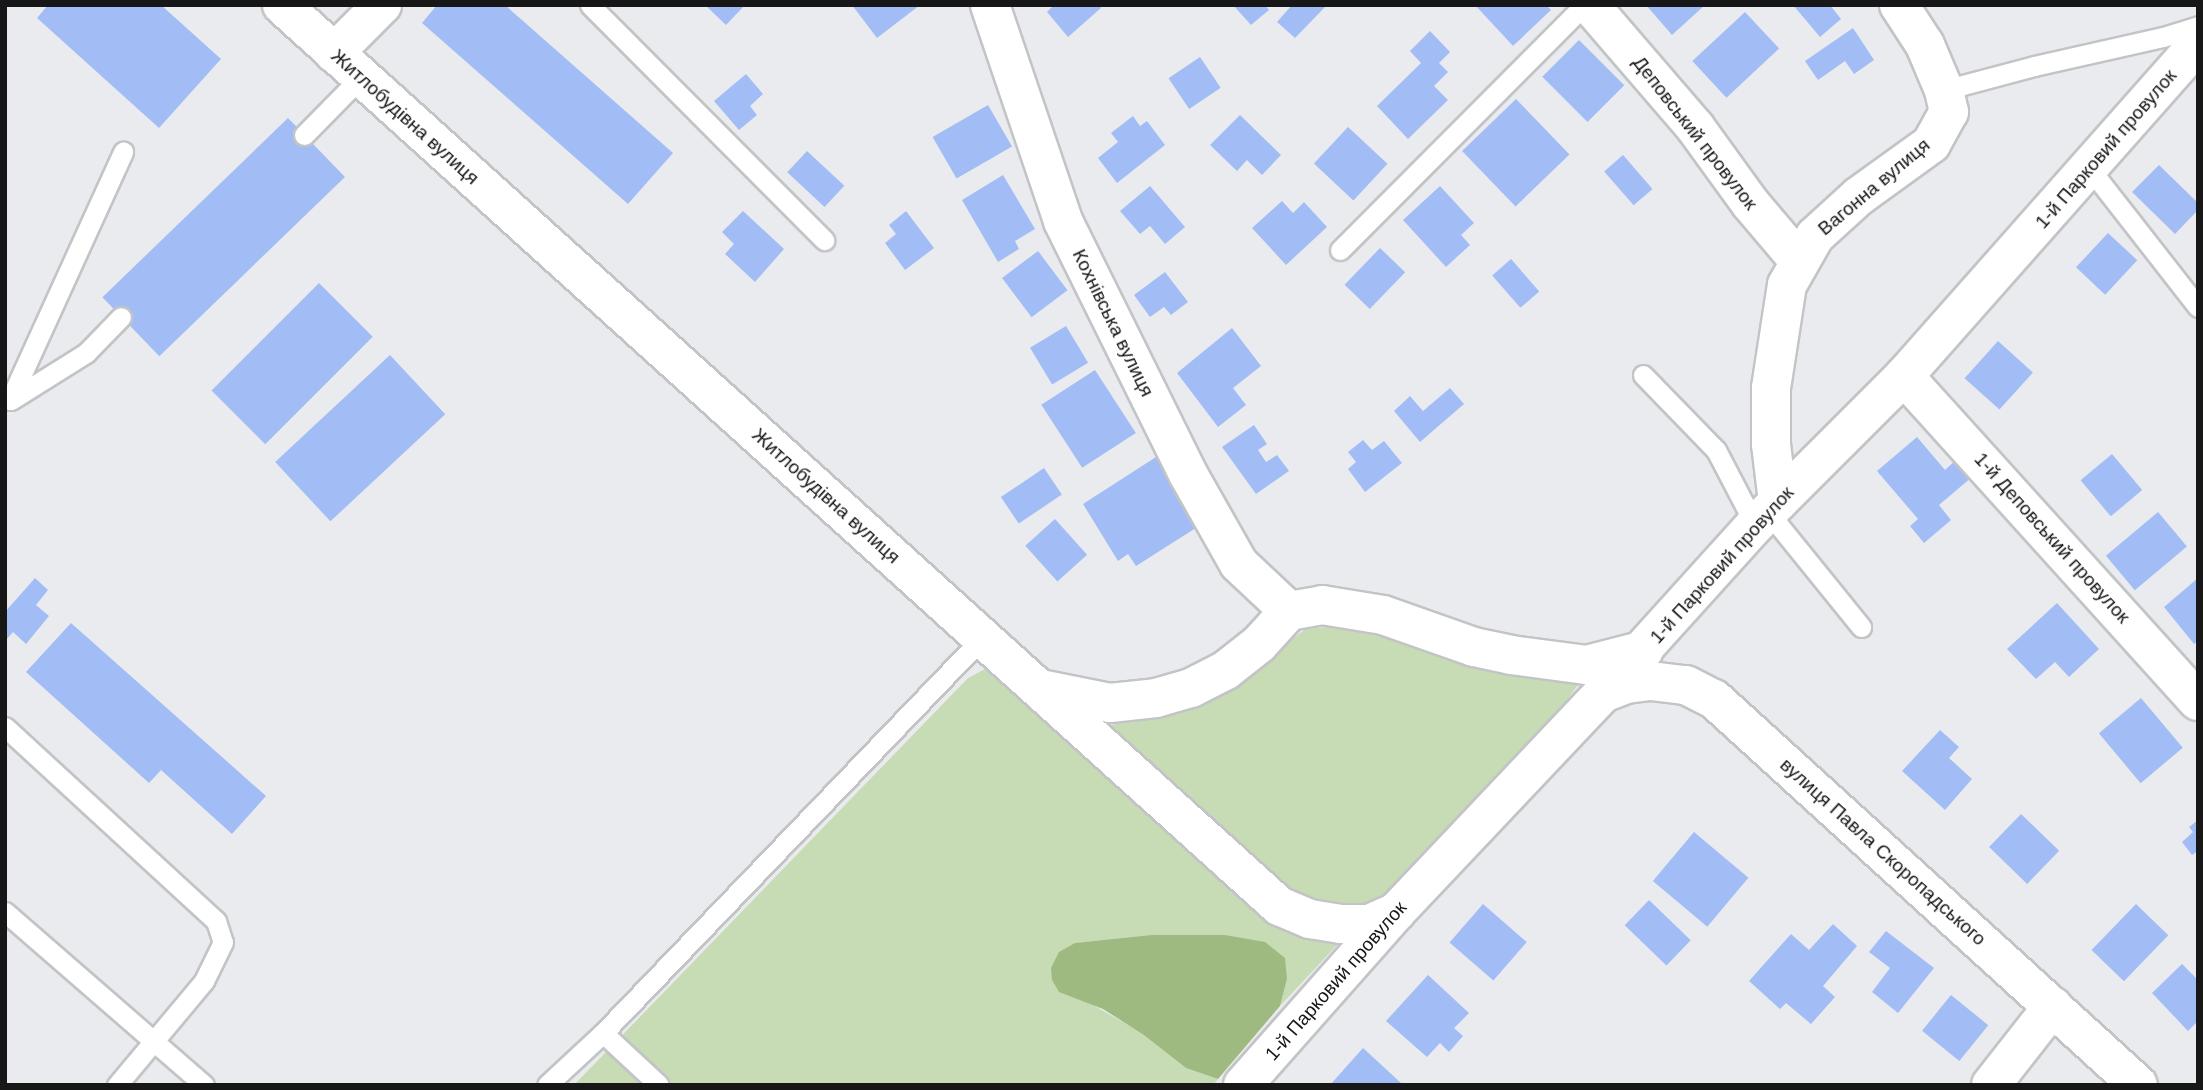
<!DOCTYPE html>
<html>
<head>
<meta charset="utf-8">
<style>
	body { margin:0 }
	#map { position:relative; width:2203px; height:1090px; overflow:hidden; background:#eaebee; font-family:Helvetica,sans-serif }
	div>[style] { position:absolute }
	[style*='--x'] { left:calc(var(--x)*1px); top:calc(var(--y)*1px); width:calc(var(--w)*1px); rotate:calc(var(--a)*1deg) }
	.green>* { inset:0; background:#c7dbb4 }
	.forest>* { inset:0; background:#9eba80 }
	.building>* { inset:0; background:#a2bdf6; transform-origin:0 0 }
	.roads { filter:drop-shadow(2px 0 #c2c4c6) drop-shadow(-2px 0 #c2c4c6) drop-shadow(0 2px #c2c4c6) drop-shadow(0 -2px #c2c4c6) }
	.lane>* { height:19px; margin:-9.5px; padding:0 9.5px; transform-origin:9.5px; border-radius:9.5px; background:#fff }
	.street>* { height:38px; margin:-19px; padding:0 19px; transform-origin:19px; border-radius:19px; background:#fff }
	.secondary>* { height:38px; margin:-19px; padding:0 19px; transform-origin:19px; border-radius:19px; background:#fff }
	span { translate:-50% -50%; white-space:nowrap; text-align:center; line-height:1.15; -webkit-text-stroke:6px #fff; paint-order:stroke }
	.street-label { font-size:19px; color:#171718 }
	.frame { position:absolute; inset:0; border:7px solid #171718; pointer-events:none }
</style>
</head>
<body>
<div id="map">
	<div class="green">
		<i style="clip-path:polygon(1369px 623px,1572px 674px,1578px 685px,1532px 748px,1440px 844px,1379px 900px,1280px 1006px,1287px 979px,1225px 935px,1151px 935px,1075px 943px,1084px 1000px,1144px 1034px,1186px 1068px,1218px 1079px,1213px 1085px,574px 1085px,968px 678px,985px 669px,1003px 675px,1037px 709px,1111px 725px,1149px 716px,1275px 651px,1306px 629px)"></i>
	</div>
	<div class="forest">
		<i style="clip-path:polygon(1151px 935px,1225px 935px,1265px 942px,1285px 958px,1287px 979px,1280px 1006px,1218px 1079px,1186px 1068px,1144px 1035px,1103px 1009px,1059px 992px,1052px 980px,1051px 968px,1059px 952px,1075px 943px)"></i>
	</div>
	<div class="building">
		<i style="clip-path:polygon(48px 5px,161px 5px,221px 59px,159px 128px,37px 18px)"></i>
		<i style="clip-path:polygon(437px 5px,505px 5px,673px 153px,628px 204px,422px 23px)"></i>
		<i style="clip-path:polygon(705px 5px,745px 5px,726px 25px)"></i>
		<i style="clip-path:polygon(852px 5px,920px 5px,877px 38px)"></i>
		<i style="clip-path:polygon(1054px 5px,1099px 5px,1101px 8px,1068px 37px,1047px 12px)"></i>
		<i style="clip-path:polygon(1233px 5px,1265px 5px,1269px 10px,1251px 25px)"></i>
		<i style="clip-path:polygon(1292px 5px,1327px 5px,1295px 38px,1277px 22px)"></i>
		<i style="clip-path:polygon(1475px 5px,1546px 5px,1551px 10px,1513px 46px)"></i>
		<i style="clip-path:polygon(1646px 5px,1705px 5px,1672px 35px)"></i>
		<i style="clip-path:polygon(1793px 5px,1830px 5px,1841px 19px,1820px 37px)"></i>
		<i style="left:1745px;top:12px;width:50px;height:72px;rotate:47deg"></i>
		<i style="clip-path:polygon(1853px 28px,1874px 60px,1854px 74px,1845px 61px,1818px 80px,1805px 61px)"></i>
		<i style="clip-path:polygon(1430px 31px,1450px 52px,1439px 63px,1448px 72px,1434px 86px,1448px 100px,1408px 139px,1377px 106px,1421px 63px,1410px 51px)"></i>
		<i style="left:1579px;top:40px;width:64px;height:52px;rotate:45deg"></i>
		<i style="left:1200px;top:57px;width:37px;height:38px;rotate:56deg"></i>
		<i style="clip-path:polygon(746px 74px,763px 94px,750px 106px,757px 115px,739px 130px,714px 101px)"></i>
		<i style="left:1516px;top:99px;width:77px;height:75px;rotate:46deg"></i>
		<i style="left:988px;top:105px;width:48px;height:64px;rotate:60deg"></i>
		<i style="clip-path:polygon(1240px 115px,1281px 155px,1262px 175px,1247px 160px,1237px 171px,1210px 145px)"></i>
		<i style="clip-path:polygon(1133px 116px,1140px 126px,1147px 121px,1165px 145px,1117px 183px,1098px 158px,1118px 142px,1111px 133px)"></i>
		<i style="left:288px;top:118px;width:82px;height:258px;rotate:46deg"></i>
		<i style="left:1348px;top:127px;width:54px;height:50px;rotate:43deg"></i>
		<i style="left:807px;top:151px;width:51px;height:29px;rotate:43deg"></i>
		<i style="left:1623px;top:155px;width:45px;height:25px;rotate:49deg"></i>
		<i style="clip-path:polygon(2159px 165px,2198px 203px,2198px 210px,2175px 234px,2132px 192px)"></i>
		<i style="clip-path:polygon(1003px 175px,1035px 229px,1015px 241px,1019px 249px,998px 262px,962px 200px)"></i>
		<i style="clip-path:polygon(1150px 186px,1185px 227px,1165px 244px,1150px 226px,1140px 234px,1120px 211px)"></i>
		<i style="clip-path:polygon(1440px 186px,1474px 223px,1461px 235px,1470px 245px,1446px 267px,1403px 220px)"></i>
		<i style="clip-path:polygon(1282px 201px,1293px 213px,1304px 202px,1327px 227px,1286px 265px,1252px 228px)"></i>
		<i style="clip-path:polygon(743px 211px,784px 249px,755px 282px,725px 254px,734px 244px,722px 232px)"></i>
		<i style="clip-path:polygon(906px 211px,934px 248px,905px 270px,885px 243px,896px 234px,889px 225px)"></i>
		<i style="left:2108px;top:233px;width:40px;height:47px;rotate:43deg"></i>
		<i style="left:1380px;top:248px;width:35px;height:51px;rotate:44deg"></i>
		<i style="left:1038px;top:251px;width:49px;height:45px;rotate:53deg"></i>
		<i style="left:1511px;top:259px;width:43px;height:25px;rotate:49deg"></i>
		<i style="clip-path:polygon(1165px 272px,1188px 302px,1171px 315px,1164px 307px,1150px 317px,1134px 295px)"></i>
		<i style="left:319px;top:283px;width:76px;height:152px;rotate:45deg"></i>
		<i style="left:1066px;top:326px;width:43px;height:42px;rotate:59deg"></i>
		<i style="clip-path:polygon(1232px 328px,1261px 366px,1233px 388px,1246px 405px,1218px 427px,1177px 373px)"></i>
		<i style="left:1998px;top:341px;width:47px;height:50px;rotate:42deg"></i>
		<i style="left:390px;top:355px;width:81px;height:157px;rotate:47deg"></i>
		<i style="left:1095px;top:370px;width:75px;height:64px;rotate:57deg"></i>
		<i style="clip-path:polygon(1450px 388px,1464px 404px,1420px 442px,1394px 411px,1410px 396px,1423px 411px)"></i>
		<i style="clip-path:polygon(1254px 425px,1267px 444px,1258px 450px,1266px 462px,1277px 455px,1289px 471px,1256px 494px,1222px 447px)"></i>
		<i style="clip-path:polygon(1917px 437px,1945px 470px,1957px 459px,1972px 477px,1939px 505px,1951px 520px,1924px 543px,1910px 526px,1918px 519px,1877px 471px)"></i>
		<i style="clip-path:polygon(1363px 440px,1372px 450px,1384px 441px,1402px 463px,1365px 492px,1348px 469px,1356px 462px,1348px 452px)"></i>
		<i style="left:2112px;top:454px;width:47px;height:41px;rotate:50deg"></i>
		<i style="clip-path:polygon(1156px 457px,1199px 526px,1136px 566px,1128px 554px,1118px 561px,1083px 504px)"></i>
		<i style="left:1044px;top:468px;width:32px;height:52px;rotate:56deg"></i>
		<i style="left:2158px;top:512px;width:45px;height:68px;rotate:50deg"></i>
		<i style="left:1055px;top:519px;width:48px;height:40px;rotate:48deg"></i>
		<i style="clip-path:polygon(35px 578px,48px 590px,36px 605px,49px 616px,26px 644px,13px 632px,5px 641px,5px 612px)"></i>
		<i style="clip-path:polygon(2198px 578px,2198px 641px,2194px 644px,2164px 607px)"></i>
		<i style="clip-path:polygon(2057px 603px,2099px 649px,2069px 677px,2055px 662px,2036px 679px,2007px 649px)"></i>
		<i style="clip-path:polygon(71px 623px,266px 796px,232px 834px,161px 770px,149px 783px,26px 672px)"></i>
		<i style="left:2141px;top:698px;width:65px;height:55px;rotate:50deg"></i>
		<i style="clip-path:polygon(1940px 730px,1959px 747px,1949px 758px,1972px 779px,1945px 810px,1902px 771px)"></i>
		<i style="left:2021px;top:814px;width:53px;height:46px;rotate:44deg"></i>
		<i style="clip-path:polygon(2198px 820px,2198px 851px,2192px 855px,2182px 842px,2193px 832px,2189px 827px)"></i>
		<i style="left:1694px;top:832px;width:71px;height:64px;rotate:40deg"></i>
		<i style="left:1649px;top:900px;width:58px;height:35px;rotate:44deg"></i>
		<i style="left:1483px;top:904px;width:58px;height:51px;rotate:41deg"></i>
		<i style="left:2136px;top:904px;width:45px;height:64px;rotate:44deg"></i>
		<i style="clip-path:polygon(1833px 924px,1857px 946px,1823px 986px,1835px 997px,1811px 1024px,1786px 1003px,1780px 1009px,1749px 981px,1791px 934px,1809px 950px)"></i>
		<i style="clip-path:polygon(1886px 931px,1934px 968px,1898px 1013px,1872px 992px,1890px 968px,1869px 952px)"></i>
		<i style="clip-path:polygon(2182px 964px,2198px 980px,2198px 1021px,2188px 1031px,2152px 993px)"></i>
		<i style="clip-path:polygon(1428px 975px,1469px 1013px,1454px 1028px,1463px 1036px,1449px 1052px,1440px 1043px,1427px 1057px,1386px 1021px)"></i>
		<i style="left:1951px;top:995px;width:48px;height:46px;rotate:39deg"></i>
		<i style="clip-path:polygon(1363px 1048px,1401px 1083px,1400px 1085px,1330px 1085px)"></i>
	</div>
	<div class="roads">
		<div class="lane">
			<i style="--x:590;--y:5;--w:332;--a:45.1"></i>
			<i style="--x:1944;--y:90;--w:93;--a:-14.9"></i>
			<i style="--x:2034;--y:66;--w:132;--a:-12.7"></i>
			<i style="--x:2163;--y:37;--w:37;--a:-17"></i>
			<i style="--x:304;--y:135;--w:81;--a:-45.5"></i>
			<i style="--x:2090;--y:169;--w:175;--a:52"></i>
			<i style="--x:1340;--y:250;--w:346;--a:-45.1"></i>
			<i style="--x:1643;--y:375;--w:105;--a:45.8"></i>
			<i style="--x:1716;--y:450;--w:85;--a:62.5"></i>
			<i style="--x:10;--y:400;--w:273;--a:-65.5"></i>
			<i style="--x:11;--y:400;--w:89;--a:-32.1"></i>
			<i style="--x:86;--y:353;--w:50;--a:-45.8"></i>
			<i style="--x:1768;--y:512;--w:148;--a:51"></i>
			<i style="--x:5;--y:727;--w:287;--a:42.6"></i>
			<i style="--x:216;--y:921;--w:22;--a:72"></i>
			<i style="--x:223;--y:942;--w:43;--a:116"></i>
			<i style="--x:204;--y:981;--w:136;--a:129.9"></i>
			<i style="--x:5;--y:912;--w:264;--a:41"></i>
			<i style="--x:603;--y:1033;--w:76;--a:42.9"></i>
			<i style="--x:547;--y:1085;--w:76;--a:-42.9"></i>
			<i style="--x:603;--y:1033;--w:547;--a:-46.18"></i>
		</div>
		<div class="street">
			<i style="--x:990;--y:5;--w:228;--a:71.3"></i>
			<i style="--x:1063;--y:221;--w:282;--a:63.7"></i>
			<i style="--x:1188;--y:474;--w:103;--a:60.5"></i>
			<i style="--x:1239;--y:564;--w:69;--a:43.2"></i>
			<i style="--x:1590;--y:5;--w:161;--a:49.3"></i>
			<i style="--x:1695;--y:127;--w:94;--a:54.1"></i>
			<i style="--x:1750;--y:203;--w:77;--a:49.7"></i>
			<i style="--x:334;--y:53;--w:68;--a:-45"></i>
			<i style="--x:1904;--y:376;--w:438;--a:47.9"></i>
			<i style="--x:1778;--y:502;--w:58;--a:-96.9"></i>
			<i style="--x:1771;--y:444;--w:56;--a:-90"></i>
			<i style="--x:1771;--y:388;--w:104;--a:-81.2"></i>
			<i style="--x:1787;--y:285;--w:56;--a:-60.3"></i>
			<i style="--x:1815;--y:236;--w:59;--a:-42.3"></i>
			<i style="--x:1859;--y:196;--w:89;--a:-35.8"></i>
			<i style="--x:1931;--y:144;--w:37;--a:-61"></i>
			<i style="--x:1949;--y:112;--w:23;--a:-103"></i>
			<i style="--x:1944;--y:90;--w:49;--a:-112.9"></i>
			<i style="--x:1925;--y:45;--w:48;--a:-123"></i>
			<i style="--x:1040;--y:689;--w:71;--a:11.3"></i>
			<i style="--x:1110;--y:703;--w:46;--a:-6.2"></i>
			<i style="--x:1156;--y:698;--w:36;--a:-16"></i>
			<i style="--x:1191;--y:688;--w:39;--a:-27"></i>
			<i style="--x:1226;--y:670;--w:42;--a:-38.2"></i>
			<i style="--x:1259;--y:644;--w:45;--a:-47.7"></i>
			<i style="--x:1289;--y:611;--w:34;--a:-10"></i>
			<i style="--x:1322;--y:605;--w:62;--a:9.3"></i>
			<i style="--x:1383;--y:615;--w:96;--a:19.4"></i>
			<i style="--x:1474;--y:647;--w:38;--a:12"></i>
			<i style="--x:1511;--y:655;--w:77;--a:7.5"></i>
			<i style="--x:1587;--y:665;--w:59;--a:-14.7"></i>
			<i style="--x:1603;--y:693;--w:227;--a:-47.9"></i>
			<i style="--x:1755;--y:525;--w:211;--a:-45"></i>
			<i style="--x:1904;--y:376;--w:443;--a:-48.5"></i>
			<i style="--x:1243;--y:1085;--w:231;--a:-48.5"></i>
			<i style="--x:1991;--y:1085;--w:100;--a:-51.9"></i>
		</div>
		<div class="secondary">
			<i style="--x:282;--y:5;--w:1344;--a:42.1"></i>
			<i style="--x:1279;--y:906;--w:34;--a:23"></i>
			<i style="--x:1310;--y:919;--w:30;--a:9"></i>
			<i style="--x:1340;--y:924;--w:29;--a:0"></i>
			<i style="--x:1369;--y:924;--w:30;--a:-24"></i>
			<i style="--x:1396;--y:912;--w:301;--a:-46.6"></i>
			<i style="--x:1603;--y:693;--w:25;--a:-21"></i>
			<i style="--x:1626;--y:684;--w:25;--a:-7"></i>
			<i style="--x:1651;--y:681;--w:35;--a:7"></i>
			<i style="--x:1686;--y:685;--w:31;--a:27"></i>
			<i style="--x:1714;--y:699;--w:573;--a:42.31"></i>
		</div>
	</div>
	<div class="street-label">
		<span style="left:405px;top:117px;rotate:42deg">Житлобудівна вулиця</span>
		<span style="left:1695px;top:133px;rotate:52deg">Деповський провулок</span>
		<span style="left:2106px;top:149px;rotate:-49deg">1-й Парковий провулок</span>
		<span style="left:1874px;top:187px;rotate:-40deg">Вагонна вулиця</span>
		<span style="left:1113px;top:323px;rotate:64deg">Кохнівська вулиця</span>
		<span style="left:826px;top:496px;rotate:42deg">Житлобудівна вулиця</span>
		<span style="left:2052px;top:538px;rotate:48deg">1-й Деповський провулок</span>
		<span style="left:1722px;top:565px;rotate:-48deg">1-й Парковий провулок</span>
		<span style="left:1883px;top:852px;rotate:42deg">вулиця Павла Скоропадського</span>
		<span style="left:1336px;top:981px;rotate:-49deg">1-й Парковий провулок</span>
	</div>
	<div class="frame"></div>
</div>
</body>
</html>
